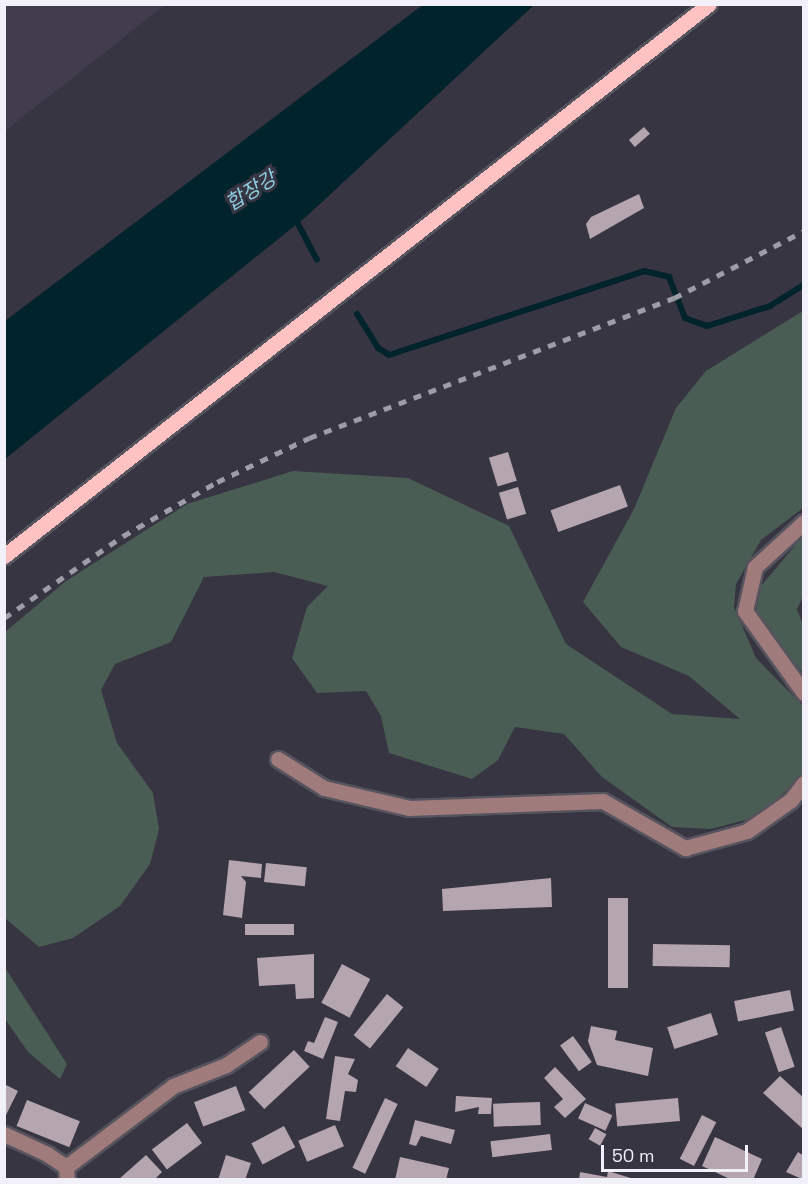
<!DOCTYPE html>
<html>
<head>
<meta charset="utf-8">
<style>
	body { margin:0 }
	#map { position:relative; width:808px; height:1184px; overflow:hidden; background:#373541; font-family:"Space Grotesk","Noto Sans KR",sans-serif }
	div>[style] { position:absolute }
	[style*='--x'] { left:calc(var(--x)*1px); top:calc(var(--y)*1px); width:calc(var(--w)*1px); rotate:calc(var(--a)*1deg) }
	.built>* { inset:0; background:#413d4e }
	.green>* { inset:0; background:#4a5d54 }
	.water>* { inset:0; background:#01232c }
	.stream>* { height:6px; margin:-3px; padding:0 3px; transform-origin:3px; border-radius:3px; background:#01232c }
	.building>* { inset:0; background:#b4a5af; transform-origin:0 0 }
	.roads { filter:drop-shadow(2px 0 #55535e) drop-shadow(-2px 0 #55535e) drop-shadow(0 2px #55535e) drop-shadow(0 -2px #55535e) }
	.minor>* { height:15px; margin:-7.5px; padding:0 7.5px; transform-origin:7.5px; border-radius:7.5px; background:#9f7b7b }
	.major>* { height:15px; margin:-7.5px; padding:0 7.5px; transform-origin:7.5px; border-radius:7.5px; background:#fec2c3 }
	.rail>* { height:4.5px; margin-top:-2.25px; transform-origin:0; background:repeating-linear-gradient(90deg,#9e9ca6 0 8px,transparent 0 16px) }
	span { translate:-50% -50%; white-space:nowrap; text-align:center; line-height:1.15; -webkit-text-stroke:6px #373541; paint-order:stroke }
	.water-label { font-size:20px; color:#8dcee3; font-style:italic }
	.frame { position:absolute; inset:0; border:6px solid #f2f0f8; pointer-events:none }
	.scale { position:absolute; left:601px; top:1145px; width:147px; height:27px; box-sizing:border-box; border:3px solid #f2f0f8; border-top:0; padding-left:8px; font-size:18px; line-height:21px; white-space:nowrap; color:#f2f0f8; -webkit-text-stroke:4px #373541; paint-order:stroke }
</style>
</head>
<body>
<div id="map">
	<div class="built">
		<i style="clip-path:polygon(5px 4px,165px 4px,165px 5px,5px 131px)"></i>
	</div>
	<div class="green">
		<i style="clip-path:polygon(803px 311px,803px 508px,761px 540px,736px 584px,734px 607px,756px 658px,803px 706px,803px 774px,773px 803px,749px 819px,711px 829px,672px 827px,602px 777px,564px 734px,515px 727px,498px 760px,472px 779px,389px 753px,381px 716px,366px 691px,317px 693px,292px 658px,307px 607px,328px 586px,274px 572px,204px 577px,171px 642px,115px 664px,101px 690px,117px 743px,153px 793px,159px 829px,150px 864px,120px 906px,73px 938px,39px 947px,5px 918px,5px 632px,66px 581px,187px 504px,293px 471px,408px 478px,509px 526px,566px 644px,672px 714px,740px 719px,689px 676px,621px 647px,583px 602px,634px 509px,676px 408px,706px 371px)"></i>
		<i style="clip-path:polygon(803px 536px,803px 596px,797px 609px,803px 625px,803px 672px,769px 638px,756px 611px,761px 586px)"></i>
		<i style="clip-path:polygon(4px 966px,67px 1064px,60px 1079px,28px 1052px,5px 1019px)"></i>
	</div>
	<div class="water">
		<i style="clip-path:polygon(424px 4px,534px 5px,308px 215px,5px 459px,5px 321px)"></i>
	</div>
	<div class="stream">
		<i style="--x:295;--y:218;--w:47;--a:62.4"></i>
		<i style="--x:357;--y:314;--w:40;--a:58"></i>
		<i style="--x:378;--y:348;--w:13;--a:32"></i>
		<i style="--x:389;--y:355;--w:268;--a:-18.2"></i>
		<i style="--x:644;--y:271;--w:26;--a:13"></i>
		<i style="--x:669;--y:277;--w:44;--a:68.7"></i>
		<i style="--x:685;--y:318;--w:23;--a:20"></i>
		<i style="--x:707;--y:326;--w:66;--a:-17.6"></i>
		<i style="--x:770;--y:306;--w:40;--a:-32"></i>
	</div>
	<div class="building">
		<i style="left:644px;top:127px;width:9px;height:20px;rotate:49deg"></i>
		<i style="clip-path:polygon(639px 194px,644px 208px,590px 239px,586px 224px,591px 217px)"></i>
		<i style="left:508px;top:452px;width:30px;height:20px;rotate:73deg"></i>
		<i style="left:620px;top:485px;width:23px;height:74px;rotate:70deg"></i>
		<i style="left:518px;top:487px;width:28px;height:20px;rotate:73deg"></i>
		<i style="clip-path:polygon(229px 860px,262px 864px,261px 878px,241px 876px,246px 882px,242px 918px,223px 915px)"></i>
		<i style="left:266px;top:863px;width:41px;height:19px;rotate:6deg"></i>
		<i style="clip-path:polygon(551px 878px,552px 907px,443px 911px,442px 889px)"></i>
		<i style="left:608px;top:898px;width:20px;height:90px"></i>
		<i style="left:245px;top:924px;width:49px;height:11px"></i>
		<i style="left:653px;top:944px;width:77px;height:22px;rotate:1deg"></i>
		<i style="clip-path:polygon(314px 954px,314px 998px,296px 999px,295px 984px,259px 986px,257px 958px)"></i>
		<i style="left:342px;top:964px;width:32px;height:44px;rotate:28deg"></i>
		<i style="left:790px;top:990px;width:21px;height:57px;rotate:79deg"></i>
		<i style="left:387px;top:994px;width:21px;height:53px;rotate:39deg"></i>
		<i style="left:711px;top:1013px;width:23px;height:46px;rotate:72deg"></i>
		<i style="clip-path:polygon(325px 1017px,338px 1022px,323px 1059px,304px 1051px,308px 1041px,314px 1043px)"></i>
		<i style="clip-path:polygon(591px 1026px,617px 1031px,615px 1040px,653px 1048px,648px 1076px,597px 1065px,588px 1041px)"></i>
		<i style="left:781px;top:1027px;width:42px;height:17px;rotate:71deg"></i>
		<i style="left:573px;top:1036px;width:32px;height:16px;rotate:54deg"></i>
		<i style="left:408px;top:1048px;width:37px;height:22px;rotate:34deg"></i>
		<i style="left:294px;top:1050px;width:23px;height:62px;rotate:47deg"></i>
		<i style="clip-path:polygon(335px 1056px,355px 1059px,348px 1074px,358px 1080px,356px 1092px,345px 1091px,340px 1121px,326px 1119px)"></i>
		<i style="clip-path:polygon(555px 1067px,586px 1099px,565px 1118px,554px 1107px,563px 1099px,544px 1078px)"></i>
		<i style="clip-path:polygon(780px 1076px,804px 1098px,804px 1130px,763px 1093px)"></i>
		<i style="clip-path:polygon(4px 1084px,18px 1091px,4px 1119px)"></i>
		<i style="left:236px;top:1086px;width:26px;height:45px;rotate:69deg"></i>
		<i style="clip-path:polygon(456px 1096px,492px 1098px,491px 1114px,478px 1114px,479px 1107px,455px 1112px)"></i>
		<i style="left:385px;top:1098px;width:14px;height:77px;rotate:25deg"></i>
		<i style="left:678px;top:1098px;width:23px;height:63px;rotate:85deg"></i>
		<i style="left:27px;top:1100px;width:57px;height:28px;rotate:22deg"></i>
		<i style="left:540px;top:1102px;width:23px;height:47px;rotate:88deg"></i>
		<i style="left:585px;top:1103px;width:30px;height:17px;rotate:24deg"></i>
		<i style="left:702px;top:1115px;width:16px;height:49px;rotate:27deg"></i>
		<i style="clip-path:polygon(415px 1120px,455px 1130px,451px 1144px,421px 1136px,416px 1146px,409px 1144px)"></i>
		<i style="left:187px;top:1123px;width:25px;height:44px;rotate:53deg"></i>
		<i style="left:335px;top:1125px;width:23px;height:40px;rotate:67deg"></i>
		<i style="left:284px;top:1126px;width:24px;height:37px;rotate:62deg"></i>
		<i style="left:595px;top:1128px;width:13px;height:13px;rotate:29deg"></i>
		<i style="left:550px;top:1134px;width:16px;height:60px;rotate:83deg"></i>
		<i style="clip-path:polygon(715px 1137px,762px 1159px,753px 1180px,732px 1180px,702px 1166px)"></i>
		<i style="clip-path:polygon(798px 1152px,804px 1156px,804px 1180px,786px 1172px)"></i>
		<i style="clip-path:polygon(146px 1155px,162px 1172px,154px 1180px,118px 1180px)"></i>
		<i style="clip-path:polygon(226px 1155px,251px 1163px,245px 1180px,218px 1180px)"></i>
		<i style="clip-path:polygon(400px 1157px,449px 1168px,446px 1180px,395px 1180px)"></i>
		<i style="clip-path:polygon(608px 1171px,637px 1180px,579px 1180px,580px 1172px,607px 1177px)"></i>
	</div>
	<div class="roads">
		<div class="minor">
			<i style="--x:804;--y:522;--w:67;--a:137.4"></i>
			<i style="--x:755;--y:567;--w:45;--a:102.8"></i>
			<i style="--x:745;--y:611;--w:101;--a:54.3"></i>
			<i style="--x:278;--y:759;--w:54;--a:32.2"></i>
			<i style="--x:324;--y:788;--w:87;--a:13.2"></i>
			<i style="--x:409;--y:808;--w:194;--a:-2.1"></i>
			<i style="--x:603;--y:801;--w:95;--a:29.8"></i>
			<i style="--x:685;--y:848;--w:64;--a:-15.3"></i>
			<i style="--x:747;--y:831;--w:54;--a:-35.2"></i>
			<i style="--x:791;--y:800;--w:21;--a:-53"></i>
			<i style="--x:4;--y:1134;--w:47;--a:24.9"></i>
			<i style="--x:47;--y:1154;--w:23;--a:34"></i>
			<i style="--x:66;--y:1167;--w:13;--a:86"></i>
			<i style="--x:66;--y:1167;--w:134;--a:-37.1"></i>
			<i style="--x:173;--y:1086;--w:57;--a:-21.6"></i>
			<i style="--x:226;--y:1065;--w:41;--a:-34.1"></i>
		</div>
		<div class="major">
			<i style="--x:4;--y:556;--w:895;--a:-38.06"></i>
		</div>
	</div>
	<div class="rail">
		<i style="--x:4;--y:618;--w:145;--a:-34.6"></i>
		<i style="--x:123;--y:536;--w:108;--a:-29.9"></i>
		<i style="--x:217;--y:482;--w:102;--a:-25.6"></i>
		<i style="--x:309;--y:438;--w:391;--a:-21"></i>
		<i style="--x:674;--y:298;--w:146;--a:-27.3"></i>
	</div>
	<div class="water-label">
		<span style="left:251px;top:191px;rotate:-32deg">합장강</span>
	</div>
	<div class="frame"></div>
	<div class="scale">50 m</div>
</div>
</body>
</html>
